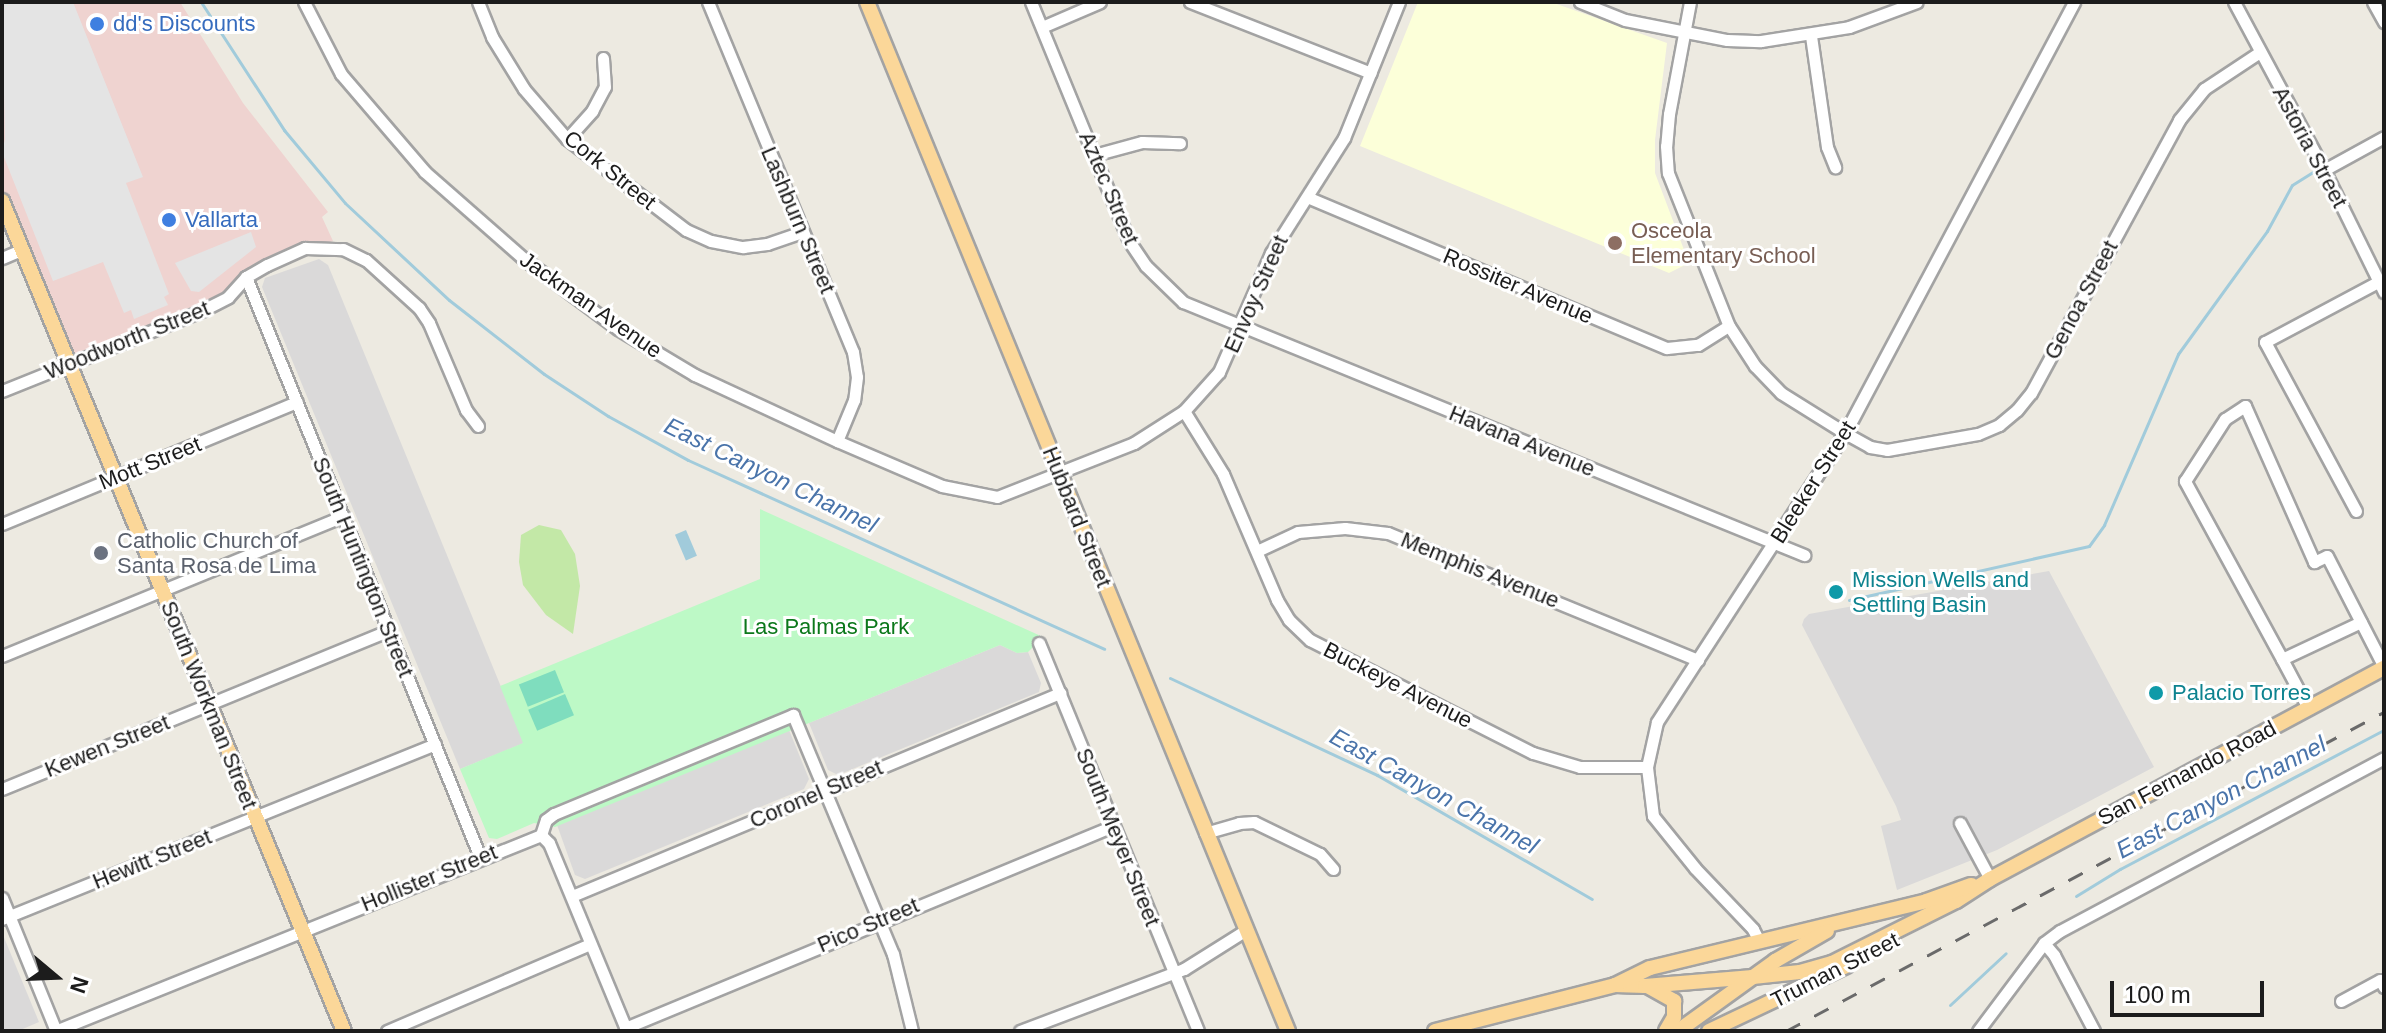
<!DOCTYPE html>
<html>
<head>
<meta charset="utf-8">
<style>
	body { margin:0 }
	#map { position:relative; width:2386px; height:1033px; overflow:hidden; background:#edeae1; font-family:Helvetica,sans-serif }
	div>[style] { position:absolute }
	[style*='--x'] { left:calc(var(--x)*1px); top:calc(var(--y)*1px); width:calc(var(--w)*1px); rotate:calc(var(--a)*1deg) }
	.residential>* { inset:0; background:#dad9d9 }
	.commercial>* { inset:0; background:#efd3d0 }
	.education>* { inset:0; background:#fcffd9 }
	.grass>* { inset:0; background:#c3e8a7 }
	.park>* { inset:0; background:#bdf9c6 }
	.pitch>* { inset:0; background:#7fddbe; transform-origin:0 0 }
	.parking>* { inset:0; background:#e4e4e4 }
	.water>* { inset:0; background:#a1cbdb; transform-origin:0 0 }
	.stream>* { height:3px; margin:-1.5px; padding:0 1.5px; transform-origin:1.5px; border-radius:1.5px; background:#a1cbdb }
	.roads { filter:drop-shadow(2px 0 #a3a3a3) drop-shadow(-2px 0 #a3a3a3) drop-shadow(0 2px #a3a3a3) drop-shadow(0 -2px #a3a3a3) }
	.minor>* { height:11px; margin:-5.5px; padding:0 5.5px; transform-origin:5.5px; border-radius:5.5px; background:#fff }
	.major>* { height:14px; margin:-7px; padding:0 7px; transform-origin:7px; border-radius:7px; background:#fbd799 }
	.rail>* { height:3px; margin-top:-1.5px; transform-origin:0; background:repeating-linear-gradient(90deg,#6a6a6a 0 16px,transparent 0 32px) }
	.dots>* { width:22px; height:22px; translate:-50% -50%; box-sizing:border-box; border:4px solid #fff; border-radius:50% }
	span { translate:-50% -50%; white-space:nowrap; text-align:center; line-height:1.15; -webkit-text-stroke:6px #fff; paint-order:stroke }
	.shop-label { font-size:22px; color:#366cbe }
	.left { translate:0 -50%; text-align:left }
	.street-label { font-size:22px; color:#1c1c1c }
	.education-label { font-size:22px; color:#785e54 }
	.worship-label { font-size:22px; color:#5b616d }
	.culture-label { font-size:22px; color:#0d838f }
	.park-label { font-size:22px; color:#0c781b }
	.water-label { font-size:24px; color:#4a74aa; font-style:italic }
	.frame { position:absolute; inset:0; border:4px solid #1c1c1c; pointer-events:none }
	.north { position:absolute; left:16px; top:937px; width:80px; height:80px; -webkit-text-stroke:6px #fff; paint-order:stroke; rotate:109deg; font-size:22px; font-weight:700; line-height:32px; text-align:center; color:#1c1c1c }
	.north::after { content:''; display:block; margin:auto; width:28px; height:36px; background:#1c1c1c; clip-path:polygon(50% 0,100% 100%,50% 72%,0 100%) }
	.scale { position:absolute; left:2110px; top:981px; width:154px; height:36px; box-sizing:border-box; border:4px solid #1c1c1c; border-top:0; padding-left:10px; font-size:24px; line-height:28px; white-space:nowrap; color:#1c1c1c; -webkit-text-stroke:6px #fff; paint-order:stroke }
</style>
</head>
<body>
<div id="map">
	<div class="residential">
		<i style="clip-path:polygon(319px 259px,328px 265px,524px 743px,460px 769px,262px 287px,265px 278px)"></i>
		<i style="clip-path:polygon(2049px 571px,2154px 767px,1997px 850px,1897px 890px,1881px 826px,1901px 820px,1896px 806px,1802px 625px,1804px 619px,1809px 614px)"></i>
		<i style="clip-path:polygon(1000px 645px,1017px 653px,1028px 652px,1041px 683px,1039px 692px,838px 775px,828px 770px,809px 723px)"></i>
		<i style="clip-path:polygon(789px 730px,809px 779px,804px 789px,585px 879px,575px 875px,557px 825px)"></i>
		<i style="clip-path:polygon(3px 935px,39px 1022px,18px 1031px,2px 1031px)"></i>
	</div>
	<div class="commercial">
		<i style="clip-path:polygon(2px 2px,180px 2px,243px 103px,328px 212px,322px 217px,333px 241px,252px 267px,227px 294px,68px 364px,2px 200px)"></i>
	</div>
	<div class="education">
		<i style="clip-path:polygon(1418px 2px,1551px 2px,1667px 43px,1655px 140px,1655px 173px,1689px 263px,1669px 273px,1360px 146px)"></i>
	</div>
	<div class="grass">
		<i style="clip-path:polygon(539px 525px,561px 530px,575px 554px,580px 586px,573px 634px,546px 615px,523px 585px,519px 562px,521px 535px)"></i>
	</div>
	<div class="park">
		<i style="clip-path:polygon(760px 509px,1043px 637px,1028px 652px,1017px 653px,1000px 645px,555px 827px,534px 823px,497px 839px,489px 838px,460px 769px,523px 743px,500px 686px,760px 579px)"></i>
	</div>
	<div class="pitch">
		<i style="left:555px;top:670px;width:24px;height:39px;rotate:68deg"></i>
		<i style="left:565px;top:694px;width:23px;height:40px;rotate:67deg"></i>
	</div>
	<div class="parking">
		<i style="clip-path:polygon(2px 2px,73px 2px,143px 177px,126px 183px,169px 294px,164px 297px,168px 305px,134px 319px,131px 310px,124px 313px,103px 262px,53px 281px,2px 152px,5px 139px)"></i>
		<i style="clip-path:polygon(251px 232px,256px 247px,199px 292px,191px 291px,175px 263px)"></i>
	</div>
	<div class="water">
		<i style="left:686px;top:530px;width:28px;height:12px;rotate:67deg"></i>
	</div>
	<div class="stream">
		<i style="--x:201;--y:2;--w:153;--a:57"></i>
		<i style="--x:284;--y:130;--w:95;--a:50.1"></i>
		<i style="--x:345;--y:203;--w:142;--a:43"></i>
		<i style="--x:449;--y:300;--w:120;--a:37.9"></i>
		<i style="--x:544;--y:374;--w:77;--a:33.3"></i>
		<i style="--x:608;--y:416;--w:91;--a:28.8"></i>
		<i style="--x:688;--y:460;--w:457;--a:24.4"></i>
		<i style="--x:1849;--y:600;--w:246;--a:-12.7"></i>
		<i style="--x:2089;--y:546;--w:26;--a:-54"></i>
		<i style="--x:2104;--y:525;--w:186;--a:-66.6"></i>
		<i style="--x:2178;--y:354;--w:152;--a:-54.1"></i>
		<i style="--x:2267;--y:231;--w:52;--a:-61.5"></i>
		<i style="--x:2292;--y:185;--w:32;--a:-32"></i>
		<i style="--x:1170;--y:678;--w:229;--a:25.1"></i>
		<i style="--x:1377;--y:775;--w:248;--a:30"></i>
		<i style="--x:2076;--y:896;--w:52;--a:-31.5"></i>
		<i style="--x:2120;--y:869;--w:298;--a:-27.8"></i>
		<i style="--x:1950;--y:1005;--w:76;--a:-42.9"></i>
	</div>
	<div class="roads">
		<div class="minor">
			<i style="--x:304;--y:2;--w:81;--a:62.8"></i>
			<i style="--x:341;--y:74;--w:129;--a:49.4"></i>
			<i style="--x:425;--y:172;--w:132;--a:41.3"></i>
			<i style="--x:524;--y:259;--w:117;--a:36.7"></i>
			<i style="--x:618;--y:329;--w:90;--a:30.9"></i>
			<i style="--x:695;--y:375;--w:157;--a:24.9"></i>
			<i style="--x:837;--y:441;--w:114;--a:23.2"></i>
			<i style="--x:942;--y:486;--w:56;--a:11.3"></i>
			<i style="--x:997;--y:497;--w:147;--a:-21.5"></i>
			<i style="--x:1134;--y:443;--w:59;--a:-32.6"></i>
			<i style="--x:1184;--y:411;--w:52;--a:-48.1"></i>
			<i style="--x:1219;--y:372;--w:130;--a:-66.4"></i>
			<i style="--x:1271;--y:253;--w:136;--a:-57.6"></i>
			<i style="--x:1344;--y:138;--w:147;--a:-68"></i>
			<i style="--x:478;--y:2;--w:38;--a:68"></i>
			<i style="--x:492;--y:37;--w:61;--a:58.4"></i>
			<i style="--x:524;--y:89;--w:66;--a:49.3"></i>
			<i style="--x:567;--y:139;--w:150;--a:37.4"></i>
			<i style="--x:686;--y:230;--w:27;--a:24"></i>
			<i style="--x:711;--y:241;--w:33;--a:11"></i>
			<i style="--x:743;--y:247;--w:24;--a:-7"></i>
			<i style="--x:767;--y:244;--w:37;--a:-19"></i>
			<i style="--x:708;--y:2;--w:379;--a:67.5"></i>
			<i style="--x:853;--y:352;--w:25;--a:81"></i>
			<i style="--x:857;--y:377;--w:23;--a:97"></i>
			<i style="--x:854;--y:400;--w:44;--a:112.5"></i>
			<i style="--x:1031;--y:2;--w:258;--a:67.7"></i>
			<i style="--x:1129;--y:241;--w:30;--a:56"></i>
			<i style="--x:1146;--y:266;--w:52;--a:44.2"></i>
			<i style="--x:1183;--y:302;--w:671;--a:22.17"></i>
			<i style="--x:1190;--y:2;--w:194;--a:21.4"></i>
			<i style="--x:1580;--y:2;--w:48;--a:21.8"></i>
			<i style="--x:1625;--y:20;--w:104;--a:11.1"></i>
			<i style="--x:1727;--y:40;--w:34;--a:2"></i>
			<i style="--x:1761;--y:41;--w:89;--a:-9"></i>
			<i style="--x:1849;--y:27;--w:72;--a:-20.2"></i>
			<i style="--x:1690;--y:2;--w:114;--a:100.6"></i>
			<i style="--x:1669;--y:114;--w:32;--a:95"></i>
			<i style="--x:1666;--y:146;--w:27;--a:86"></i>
			<i style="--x:1668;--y:173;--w:165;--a:68.3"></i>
			<i style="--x:1729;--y:326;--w:48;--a:57"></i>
			<i style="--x:1755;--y:366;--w:37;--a:46"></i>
			<i style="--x:1781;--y:393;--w:75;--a:32"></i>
			<i style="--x:1845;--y:433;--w:29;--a:29"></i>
			<i style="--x:1870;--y:447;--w:17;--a:10"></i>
			<i style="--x:1887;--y:450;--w:92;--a:-10"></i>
			<i style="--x:1978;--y:434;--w:23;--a:-23"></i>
			<i style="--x:1999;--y:425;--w:23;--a:-40"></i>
			<i style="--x:2017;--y:410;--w:22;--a:-51"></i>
			<i style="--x:2031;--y:393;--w:311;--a:-61.5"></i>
			<i style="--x:2179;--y:120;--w:40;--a:-51"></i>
			<i style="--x:2204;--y:89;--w:67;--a:-33.5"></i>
			<i style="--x:2234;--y:2;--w:191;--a:61.8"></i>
			<i style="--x:2324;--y:170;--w:136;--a:63.8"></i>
			<i style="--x:2373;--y:2;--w:23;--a:61"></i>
			<i style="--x:1042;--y:27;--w:63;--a:-23.3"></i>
			<i style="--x:1811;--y:36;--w:112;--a:81.8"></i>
			<i style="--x:1827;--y:147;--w:22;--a:68"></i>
			<i style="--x:567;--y:139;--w:38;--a:-48"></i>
			<i style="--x:592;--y:111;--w:27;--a:-62"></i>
			<i style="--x:605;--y:87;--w:29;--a:-94"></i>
			<i style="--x:1094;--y:155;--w:50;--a:-15.2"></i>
			<i style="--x:1142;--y:142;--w:38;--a:2"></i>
			<i style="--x:2324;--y:170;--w:68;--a:-28.8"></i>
			<i style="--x:1307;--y:197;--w:390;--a:22.8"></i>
			<i style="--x:1667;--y:348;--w:31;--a:-6"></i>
			<i style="--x:1698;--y:345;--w:36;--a:-32"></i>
			<i style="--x:2;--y:258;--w:21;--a:-23"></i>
			<i style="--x:246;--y:277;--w:625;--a:68.03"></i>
			<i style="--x:2;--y:391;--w:217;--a:-21.9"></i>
			<i style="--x:203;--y:310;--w:28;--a:-27"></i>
			<i style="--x:228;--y:297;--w:27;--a:-48"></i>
			<i style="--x:246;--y:277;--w:24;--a:-30"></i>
			<i style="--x:267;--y:265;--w:42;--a:-24.1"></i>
			<i style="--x:305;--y:248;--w:38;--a:2"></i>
			<i style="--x:343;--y:249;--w:25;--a:26"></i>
			<i style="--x:366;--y:260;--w:72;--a:42.2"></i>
			<i style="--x:419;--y:308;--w:18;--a:56"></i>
			<i style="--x:429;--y:323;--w:95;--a:67"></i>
			<i style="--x:466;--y:410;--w:20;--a:53"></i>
			<i style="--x:1184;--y:411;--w:74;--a:58.2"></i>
			<i style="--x:1223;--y:474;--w:137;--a:66.8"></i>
			<i style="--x:1277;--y:600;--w:23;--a:59"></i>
			<i style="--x:1289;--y:620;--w:29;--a:44"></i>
			<i style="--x:1310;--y:640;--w:250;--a:26.9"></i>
			<i style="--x:1533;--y:753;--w:49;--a:16.6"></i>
			<i style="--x:1580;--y:767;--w:67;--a:0"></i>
			<i style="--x:2356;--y:511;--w:192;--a:-118.3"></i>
			<i style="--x:2265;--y:342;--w:128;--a:-28"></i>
			<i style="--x:2;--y:524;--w:319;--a:-22.5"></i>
			<i style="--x:1257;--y:551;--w:45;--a:-24.9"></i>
			<i style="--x:1298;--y:532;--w:47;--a:-4.9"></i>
			<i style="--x:1345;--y:528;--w:43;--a:6.6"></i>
			<i style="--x:1388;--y:533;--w:335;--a:22.3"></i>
			<i style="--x:1039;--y:643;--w:419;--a:67.7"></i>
			<i style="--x:2;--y:656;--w:369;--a:-22.3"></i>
			<i style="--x:2282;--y:659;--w:203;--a:-118.6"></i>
			<i style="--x:2185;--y:481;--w:74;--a:-57.2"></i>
			<i style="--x:2225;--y:419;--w:24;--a:-33"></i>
			<i style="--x:2245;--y:406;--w:171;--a:66.1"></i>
			<i style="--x:2314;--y:562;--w:14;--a:-25"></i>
			<i style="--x:2327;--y:556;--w:125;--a:62.8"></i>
			<i style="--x:2308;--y:708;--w:55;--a:-118"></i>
			<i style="--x:2282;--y:659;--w:87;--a:-25.1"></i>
			<i style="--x:2;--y:789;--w:418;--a:-22.3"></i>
			<i style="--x:1960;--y:823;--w:64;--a:61.8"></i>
			<i style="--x:1205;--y:833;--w:35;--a:-16"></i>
			<i style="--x:1239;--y:823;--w:15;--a:-4"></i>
			<i style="--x:1254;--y:822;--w:73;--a:25.9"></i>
			<i style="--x:1320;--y:854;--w:20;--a:49"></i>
			<i style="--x:541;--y:835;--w:16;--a:-72"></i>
			<i style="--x:546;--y:820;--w:10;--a:-37"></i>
			<i style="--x:554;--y:814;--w:259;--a:-22.5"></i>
			<i style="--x:793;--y:715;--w:259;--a:67.3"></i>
			<i style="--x:893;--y:954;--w:79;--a:76.1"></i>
			<i style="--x:541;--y:835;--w:11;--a:45"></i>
			<i style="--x:549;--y:843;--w:204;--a:67.5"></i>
			<i style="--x:572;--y:896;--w:529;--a:-22.59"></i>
			<i style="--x:2;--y:898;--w:144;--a:67.9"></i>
			<i style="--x:2;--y:919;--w:467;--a:-22"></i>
			<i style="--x:1759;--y:941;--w:13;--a:-117"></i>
			<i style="--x:1753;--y:929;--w:84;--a:-133.6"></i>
			<i style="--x:1695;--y:868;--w:67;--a:-128.9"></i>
			<i style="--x:1653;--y:816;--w:49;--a:-97"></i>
			<i style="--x:1647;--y:767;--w:46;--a:-77.5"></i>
			<i style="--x:1657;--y:722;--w:345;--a:-57"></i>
			<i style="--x:1845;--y:433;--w:488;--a:-62"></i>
			<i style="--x:2044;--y:943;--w:16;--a:50"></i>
			<i style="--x:2054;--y:955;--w:86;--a:62.2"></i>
			<i style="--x:2341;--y:1001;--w:44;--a:-28.3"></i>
			<i style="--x:2380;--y:980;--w:8;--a:60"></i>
			<i style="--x:625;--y:1028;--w:528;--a:-22.49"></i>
			<i style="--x:55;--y:1031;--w:524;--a:-21.96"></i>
			<i style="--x:387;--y:1031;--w:221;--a:-23.2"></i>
			<i style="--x:1020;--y:1031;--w:175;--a:-20.7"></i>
			<i style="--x:1184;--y:969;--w:73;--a:-32.2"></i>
			<i style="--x:1978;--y:1031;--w:110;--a:-53.1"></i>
			<i style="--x:2044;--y:943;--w:20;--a:-37"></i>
			<i style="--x:2060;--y:931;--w:367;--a:-28.1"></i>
		</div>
		<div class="major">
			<i style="--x:867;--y:2;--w:1112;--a:67.75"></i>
			<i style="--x:2;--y:201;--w:898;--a:67.61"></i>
			<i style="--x:1615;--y:985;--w:30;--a:2"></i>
			<i style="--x:1645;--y:986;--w:108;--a:-4.8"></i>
			<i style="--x:1753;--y:977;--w:47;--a:-6.1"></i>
			<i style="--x:1800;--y:972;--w:33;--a:-16"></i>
			<i style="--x:1832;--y:963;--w:139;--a:-26.6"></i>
			<i style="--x:1956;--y:901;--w:40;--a:-32.9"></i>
			<i style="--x:1990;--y:879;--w:447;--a:-28.2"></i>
			<i style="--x:1649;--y:987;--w:29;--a:29"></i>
			<i style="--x:1674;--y:1001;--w:16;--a:90"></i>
			<i style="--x:1674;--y:1017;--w:16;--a:120"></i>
			<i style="--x:1435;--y:1031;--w:186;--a:-14.3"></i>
			<i style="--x:1615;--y:985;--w:39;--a:-26"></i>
			<i style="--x:1650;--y:968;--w:284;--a:-13.6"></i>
			<i style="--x:1926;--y:901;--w:48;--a:-19.6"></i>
			<i style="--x:1678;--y:1031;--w:120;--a:-35.8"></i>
			<i style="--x:1775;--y:961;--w:60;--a:-30"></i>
			<i style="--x:1709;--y:1031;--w:152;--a:-25.4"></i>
		</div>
	</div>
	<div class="rail">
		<i style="--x:1786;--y:1031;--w:678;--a:-28.08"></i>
	</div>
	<div class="dots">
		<i style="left:97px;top:24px;background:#3f7fe0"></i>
		<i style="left:169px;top:220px;background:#3f7fe0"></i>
		<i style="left:1615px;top:243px;background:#8d6e63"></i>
		<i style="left:101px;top:553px;background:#6b7280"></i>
		<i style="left:1836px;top:592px;background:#0f9aa8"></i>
		<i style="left:2156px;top:693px;background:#0f9aa8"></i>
	</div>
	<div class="shop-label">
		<span class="left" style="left:113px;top:24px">dd's Discounts</span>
		<span class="left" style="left:185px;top:220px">Vallarta</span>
	</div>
	<div class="street-label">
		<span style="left:2310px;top:147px;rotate:62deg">Astoria Street</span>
		<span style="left:610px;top:170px;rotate:39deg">Cork Street</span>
		<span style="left:1109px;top:188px;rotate:67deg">Aztec Street</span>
		<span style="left:798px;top:220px;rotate:67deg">Lashburn Street</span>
		<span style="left:1518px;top:286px;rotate:23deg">Rossiter Avenue</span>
		<span style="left:1256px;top:294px;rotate:-66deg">Envoy Street</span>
		<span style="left:2081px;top:300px;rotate:-62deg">Genoa Street</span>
		<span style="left:591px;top:305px;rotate:35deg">Jackman Avenue</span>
		<span style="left:127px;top:340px;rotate:-22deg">Woodworth Street</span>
		<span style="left:1522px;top:441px;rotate:22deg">Havana Avenue</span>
		<span style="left:150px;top:463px;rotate:-22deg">Mott Street</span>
		<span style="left:1813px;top:482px;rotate:-58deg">Bleeker Street</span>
		<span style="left:1077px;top:517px;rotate:68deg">Hubbard Street</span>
		<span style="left:363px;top:567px;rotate:68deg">South Huntington Street</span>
		<span style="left:1480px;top:570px;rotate:22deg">Memphis Avenue</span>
		<span style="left:1398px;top:685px;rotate:27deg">Buckeye Avenue</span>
		<span style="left:209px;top:705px;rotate:68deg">South Workman Street</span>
		<span style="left:107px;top:746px;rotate:-22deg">Kewen Street</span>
		<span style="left:2187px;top:773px;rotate:-28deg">San Fernando Road</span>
		<span style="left:816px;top:794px;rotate:-23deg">Coronel Street</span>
		<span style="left:1118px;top:837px;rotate:68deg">South Meyer Street</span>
		<span style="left:152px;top:859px;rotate:-22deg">Hewitt Street</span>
		<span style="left:429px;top:878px;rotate:-22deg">Hollister Street</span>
		<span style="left:868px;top:925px;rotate:-23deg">Pico Street</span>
		<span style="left:1835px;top:970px;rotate:-27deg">Truman Street</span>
	</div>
	<div class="education-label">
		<span class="left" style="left:1631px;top:243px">Osceola<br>Elementary School</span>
	</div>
	<div class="worship-label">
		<span class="left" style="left:117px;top:553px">Catholic Church of<br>Santa Rosa de Lima</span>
	</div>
	<div class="culture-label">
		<span class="left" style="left:1852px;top:592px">Mission Wells and<br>Settling Basin</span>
		<span class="left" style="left:2172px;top:693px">Palacio Torres</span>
	</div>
	<div class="park-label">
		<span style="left:826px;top:627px">Las Palmas Park</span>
	</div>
	<div class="water-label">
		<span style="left:771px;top:475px;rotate:26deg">East Canyon Channel</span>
		<span style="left:1434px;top:791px;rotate:29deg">East Canyon Channel</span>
		<span style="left:2221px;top:797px;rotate:-28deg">East Canyon Channel</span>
	</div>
	<div class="frame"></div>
	<div class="north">N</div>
	<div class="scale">100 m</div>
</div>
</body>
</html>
